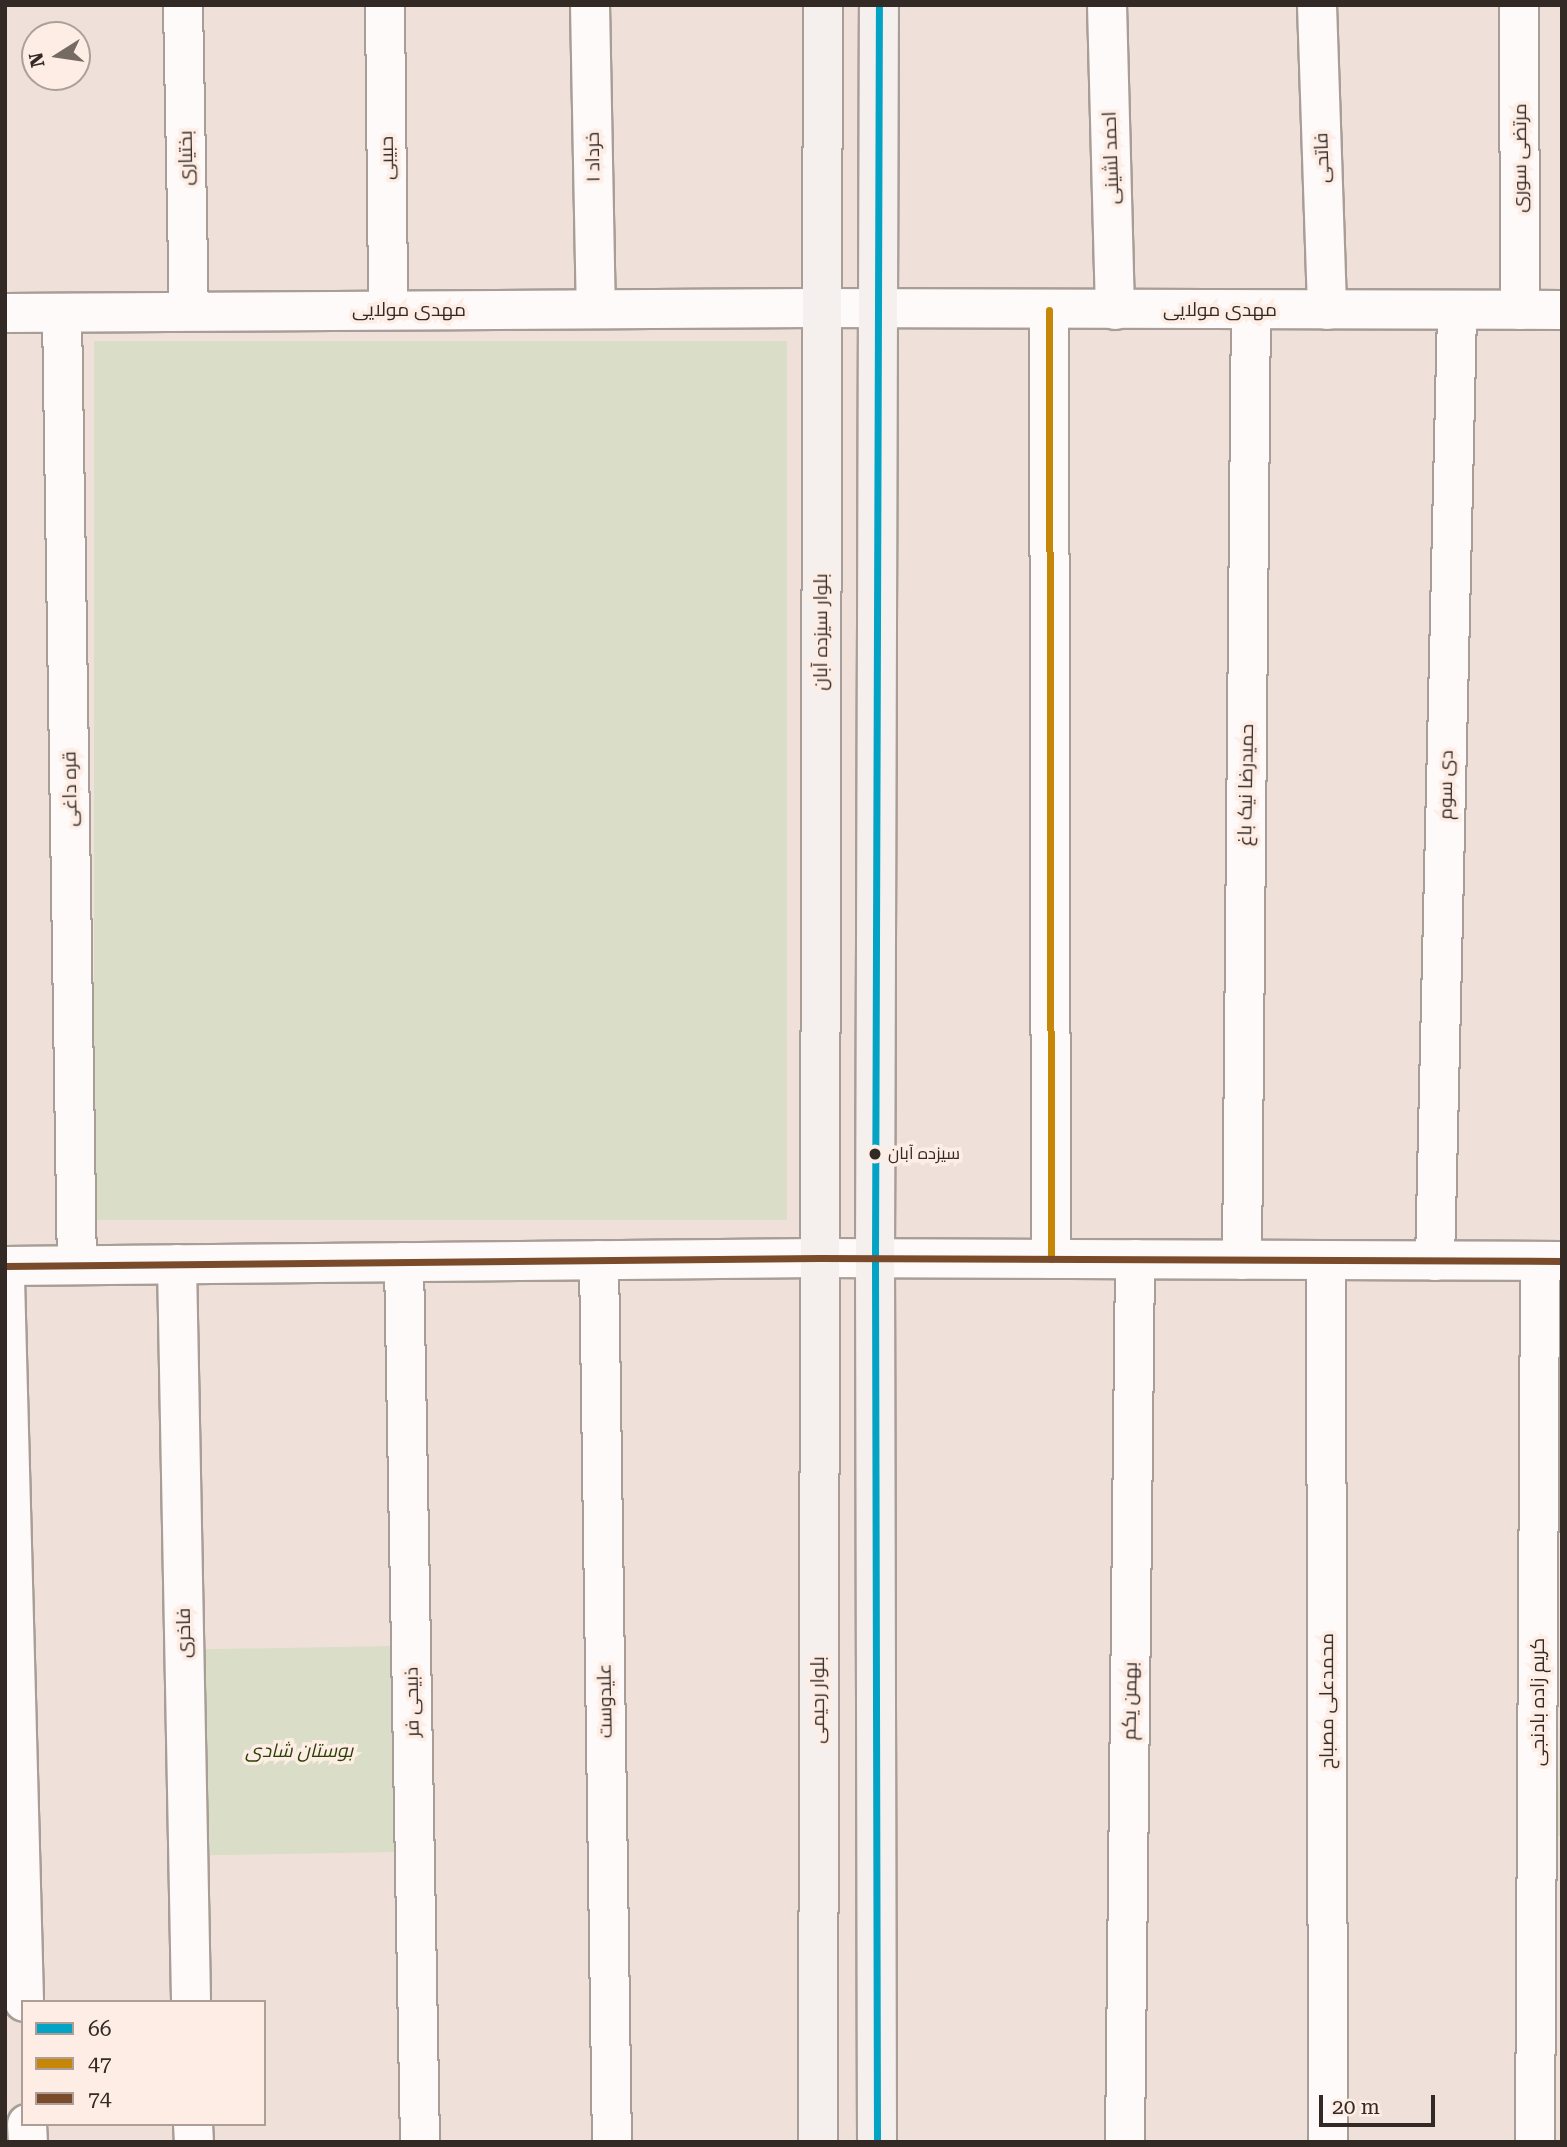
<!DOCTYPE html>
<html>
<head>
<meta charset="utf-8">
<style>
	body { margin:0 }
	#map { position:relative; width:1567px; height:2147px; overflow:hidden; background:#efe1d9; font-family:"Roboto Serif",Cairo,serif }
	div>[style] { position:absolute }
	[style*='--x'] { left:calc(var(--x)*1px); top:calc(var(--y)*1px); width:calc(var(--w)*1px); rotate:calc(var(--a)*1deg) }
	.green>* { inset:0; background:#daddc7; transform-origin:0 0 }
	.roads { filter:drop-shadow(2px 0 #a89d97) drop-shadow(-2px 0 #a89d97) drop-shadow(0 2px #a89d97) drop-shadow(0 -2px #a89d97) }
	.street>* { height:38px; margin:-19px; padding:0 19px; transform-origin:19px; border-radius:19px; background:#fdfaf9 }
	.secondary>* { height:38px; margin:-19px; padding:0 19px; transform-origin:19px; border-radius:19px; background:#f5f0ed }
	.bus-1>* { height:7px; margin:-3.5px; padding:0 3.5px; transform-origin:3.5px; border-radius:3.5px; background:#03a3c6 }
	.bus-2>* { height:7px; margin:-3.5px; padding:0 3.5px; transform-origin:3.5px; border-radius:3.5px; background:#c68709 }
	.bus-3>* { height:7px; margin:-3.5px; padding:0 3.5px; transform-origin:3.5px; border-radius:3.5px; background:#7a4b2a }
	.dots>* { width:19px; height:19px; translate:-50% -50%; box-sizing:border-box; border:4px solid #fdede5; border-radius:50% }
	span { translate:-50% -50%; white-space:nowrap; text-align:center; line-height:1.15; -webkit-text-stroke:7px #fdede5; paint-order:stroke }
	.bus-label { font-size:17px; color:#342a25 }
	.left { translate:0 -50%; text-align:left }
	.street-label { font-size:19px; color:#342a25 }
	.park-label { font-size:19px; color:#294103; font-style:italic }
	.frame { position:absolute; inset:0; border:7px solid #342a25; pointer-events:none }
	.legend { position:absolute; left:21px; top:2000px; width:245px; height:126px; box-sizing:border-box; background:#fdede5; border:2px solid #ad9f98; margin:0; padding:9px 12px; list-style:none; font-size:21px; color:#342a25 }
	.legend li { display:flex; align-items:center; gap:14px; height:35px }
	.legend b { width:35px; border:2px solid #ad9f98 }
	.north { position:absolute; left:21px; top:21px; width:70px; height:70px; box-sizing:border-box; background:#fdede5; border:2px solid #ad9f98; border-radius:50%; rotate:258deg; font-size:19px; font-weight:700; line-height:28px; text-align:center; color:#342a25 }
	.north::after { content:''; display:block; margin:auto; width:24px; height:32px; background:#756a64; clip-path:polygon(50% 0,100% 100%,50% 72%,0 100%) }
	.scale { position:absolute; left:1319px; top:2095px; width:116px; height:32px; box-sizing:border-box; border:4px solid #342a25; border-top:0; padding-left:9px; font-size:21px; line-height:24px; white-space:nowrap; color:#342a25; -webkit-text-stroke:5px #fdede5; paint-order:stroke }
</style>
</head>
<body>
<div id="map">
	<div class="green">
		<i style="left:787px;top:341px;width:879px;height:693px;rotate:90deg"></i>
		<i style="clip-path:polygon(1562px 1642px,1562px 1836px,1557px 1836px)"></i>
		<i style="left:392px;top:1646px;width:206px;height:190px;rotate:89deg"></i>
	</div>
	<div class="roads">
		<div class="street">
			<i style="--x:183;--y:5;--w:306;--a:88.9"></i>
			<i style="--x:385;--y:5;--w:305;--a:89.4"></i>
			<i style="--x:590;--y:5;--w:304;--a:88.9"></i>
			<i style="--x:1107;--y:5;--w:305;--a:88.5"></i>
			<i style="--x:1317;--y:5;--w:305;--a:88.1"></i>
			<i style="--x:1519;--y:5;--w:305;--a:89.8"></i>
			<i style="--x:1049;--y:310;--w:949;--a:89.88"></i>
			<i style="--x:5;--y:313;--w:807;--a:-0.35"></i>
			<i style="--x:812;--y:308;--w:750;--a:0.15"></i>
			<i style="--x:62;--y:314;--w:951;--a:89.1"></i>
			<i style="--x:599;--y:1260;--w:882;--a:89.16"></i>
			<i style="--x:1242;--y:1260;--w:950;--a:-89.46"></i>
			<i style="--x:1326;--y:1260;--w:882;--a:89.87"></i>
			<i style="--x:1435;--y:1261;--w:951;--a:-88.67"></i>
			<i style="--x:404;--y:1262;--w:880;--a:88.96"></i>
			<i style="--x:177;--y:1264;--w:738;--a:88.91"></i>
			<i style="--x:5;--y:1266;--w:814;--a:-0.56"></i>
			<i style="--x:819;--y:1258;--w:743;--a:0.23"></i>
			<i style="--x:5;--y:1279;--w:723;--a:88.49"></i>
			<i style="--x:27;--y:2124;--w:18;--a:87"></i>
			<i style="--x:193;--y:2124;--w:18;--a:87"></i>
			<i style="--x:1125;--y:2142;--w:883;--a:-89.35"></i>
			<i style="--x:1535;--y:2142;--w:881;--a:-89.67"></i>
		</div>
		<div class="secondary">
			<i style="--x:818;--y:2142;--w:2137;--a:-89.87"></i>
			<i style="--x:877;--y:2142;--w:882;--a:-90.13"></i>
			<i style="--x:875;--y:1260;--w:1255;--a:-89.82"></i>
		</div>
	</div>
	<div class="bus-1">
		<i style="--x:877;--y:2142;--w:882;--a:-90.13"></i>
		<i style="--x:875;--y:1260;--w:1255;--a:-89.82"></i>
	</div>
	<div class="bus-2">
		<i style="--x:1049;--y:310;--w:949;--a:89.88"></i>
	</div>
	<div class="bus-3">
		<i style="--x:5;--y:1266;--w:814;--a:-0.56"></i>
		<i style="--x:819;--y:1258;--w:743;--a:0.23"></i>
	</div>
	<div class="dots">
		<i style="left:875px;top:1154px;background:#342a25"></i>
	</div>
	<div class="bus-label">
		<span class="left" style="left:888px;top:1154px">سیزده آبان</span>
	</div>
	<div class="street-label">
		<span style="left:593px;top:157px;rotate:-91deg">خرداد ۱</span>
		<span style="left:186px;top:158px;rotate:-91deg">بختیاری</span>
		<span style="left:387px;top:158px;rotate:-91deg">حبیبی</span>
		<span style="left:1111px;top:158px;rotate:-92deg">احمد لشینی</span>
		<span style="left:1322px;top:158px;rotate:-92deg">فاتحی</span>
		<span style="left:1520px;top:158px;rotate:-90deg">مرتضی سوری</span>
		<span style="left:409px;top:310px">مهدی مولایی</span>
		<span style="left:1220px;top:310px">مهدی مولایی</span>
		<span style="left:821px;top:632px;rotate:-90deg">بلوار سیزده آبان</span>
		<span style="left:1246px;top:785px;rotate:-89deg">حمیدرضا نیک باغ</span>
		<span style="left:1446px;top:785px;rotate:-89deg">دی سوم</span>
		<span style="left:70px;top:789px;rotate:-91deg">قره داغی</span>
		<span style="left:184px;top:1633px;rotate:-91deg">فاخری</span>
		<span style="left:818px;top:1700px;rotate:-90deg">بلوار رحیمی</span>
		<span style="left:605px;top:1701px;rotate:-91deg">علیدوست</span>
		<span style="left:1130px;top:1701px;rotate:-89deg">بهمن یکم</span>
		<span style="left:1327px;top:1701px;rotate:-90deg">محمدعلی مصباح</span>
		<span style="left:412px;top:1702px;rotate:-91deg">ذبیحی فر</span>
		<span style="left:1538px;top:1702px;rotate:-90deg">کریم زاده بادنجی</span>
	</div>
	<div class="park-label">
		<span style="left:299px;top:1751px">بوستان شادی</span>
	</div>
	<div class="frame"></div>
	<ul class="legend">
	<li><b style="height:9px;background:#03a3c6"></b>66</li>
	<li><b style="height:9px;background:#c68709"></b>47</li>
	<li><b style="height:9px;background:#7a4b2a"></b>74</li>
	</ul>
	<div class="north">N</div>
	<div class="scale">20 m</div>
</div>
</body>
</html>
